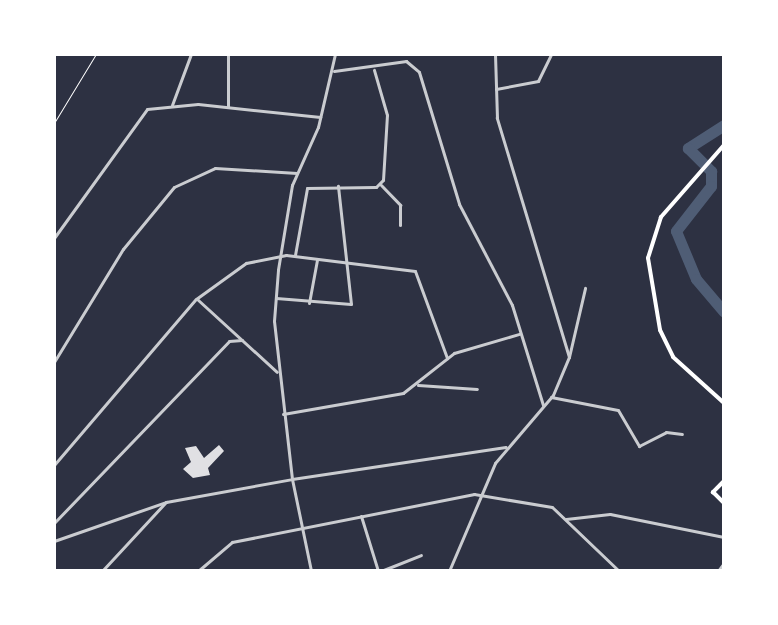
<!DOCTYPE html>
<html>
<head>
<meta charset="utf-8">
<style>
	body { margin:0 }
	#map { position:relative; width:778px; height:625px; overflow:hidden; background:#2d3142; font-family:"DM Sans",sans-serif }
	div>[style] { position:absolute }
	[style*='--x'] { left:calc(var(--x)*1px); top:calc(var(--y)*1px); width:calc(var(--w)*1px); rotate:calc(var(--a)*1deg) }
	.river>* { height:11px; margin:-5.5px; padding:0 5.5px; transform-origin:5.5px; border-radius:5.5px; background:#4f5d75 }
	.building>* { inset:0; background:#e0e0e3 }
	.path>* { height:1px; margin:-0.5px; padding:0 0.5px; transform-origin:0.5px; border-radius:0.5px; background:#fff }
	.minor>* { height:3px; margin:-1.5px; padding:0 1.5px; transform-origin:1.5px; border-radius:1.5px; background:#caccd0 }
	.tertiary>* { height:3px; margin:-1.5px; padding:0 1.5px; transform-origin:1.5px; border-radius:1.5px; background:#caccd0 }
	.secondary>* { height:4px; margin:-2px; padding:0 2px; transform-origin:2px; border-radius:2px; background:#fff }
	span { translate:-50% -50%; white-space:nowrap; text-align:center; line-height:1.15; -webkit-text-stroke:8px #fff; paint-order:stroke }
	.frame { position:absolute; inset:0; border:56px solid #fff; pointer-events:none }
</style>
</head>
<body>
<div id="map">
	<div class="river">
		<i style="--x:724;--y:125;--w:43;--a:147.4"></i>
		<i style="--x:688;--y:148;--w:33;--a:45"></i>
		<i style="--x:711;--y:171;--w:15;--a:90"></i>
		<i style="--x:711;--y:186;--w:57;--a:127.9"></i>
		<i style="--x:676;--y:231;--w:52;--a:67.4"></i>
		<i style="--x:696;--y:279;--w:43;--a:49.7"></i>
	</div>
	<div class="building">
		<i style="clip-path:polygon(219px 445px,224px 451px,208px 468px,210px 475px,193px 478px,183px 469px,191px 462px,185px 448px,196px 446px,204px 458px)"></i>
	</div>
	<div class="path">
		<i style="--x:54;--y:123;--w:81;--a:-58.7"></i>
		<i style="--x:724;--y:192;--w:47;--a:90"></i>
	</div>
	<div class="minor">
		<i style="--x:228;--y:54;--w:52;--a:90"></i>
		<i style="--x:335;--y:54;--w:75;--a:103.1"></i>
		<i style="--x:318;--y:127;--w:64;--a:114.1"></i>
		<i style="--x:292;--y:185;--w:86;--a:99.4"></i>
		<i style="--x:278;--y:270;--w:51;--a:94.5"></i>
		<i style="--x:274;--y:321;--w:159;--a:83.5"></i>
		<i style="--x:292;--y:479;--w:216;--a:-8.5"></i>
		<i style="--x:334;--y:71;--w:73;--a:-7.9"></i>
		<i style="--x:406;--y:61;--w:17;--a:40"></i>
		<i style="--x:419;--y:72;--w:138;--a:73.1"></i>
		<i style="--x:459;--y:204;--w:114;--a:62.3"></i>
		<i style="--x:512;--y:305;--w:105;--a:72.8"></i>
		<i style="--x:496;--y:89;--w:43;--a:-10.8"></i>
		<i style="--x:538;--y:81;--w:30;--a:-64"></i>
		<i style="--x:172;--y:105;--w:54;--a:-69.6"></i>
		<i style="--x:381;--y:185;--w:28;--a:46"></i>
		<i style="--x:400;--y:205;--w:20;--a:90"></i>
		<i style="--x:54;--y:238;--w:159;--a:-54.2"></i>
		<i style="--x:147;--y:109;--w:51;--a:-5.6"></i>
		<i style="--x:198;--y:104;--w:123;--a:6.1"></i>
		<i style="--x:295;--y:255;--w:68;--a:-79.8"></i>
		<i style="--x:307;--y:188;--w:69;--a:-0.8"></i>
		<i style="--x:376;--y:187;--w:10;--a:-45"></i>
		<i style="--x:383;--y:180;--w:65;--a:-86.5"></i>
		<i style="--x:387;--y:115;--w:47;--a:-106.1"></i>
		<i style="--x:276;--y:298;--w:75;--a:4.6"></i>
		<i style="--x:351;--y:304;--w:119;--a:-96.3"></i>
		<i style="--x:197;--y:299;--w:108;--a:42.4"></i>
		<i style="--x:309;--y:303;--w:44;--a:-79.5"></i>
		<i style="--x:569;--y:357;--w:71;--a:-76.9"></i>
		<i style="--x:54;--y:362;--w:132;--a:-58.6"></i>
		<i style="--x:123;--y:249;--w:80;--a:-50.6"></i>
		<i style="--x:174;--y:187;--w:45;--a:-24.9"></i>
		<i style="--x:215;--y:168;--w:82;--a:3.5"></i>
		<i style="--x:418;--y:385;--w:59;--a:3.9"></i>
		<i style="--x:551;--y:397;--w:68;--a:11"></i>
		<i style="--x:618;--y:410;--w:42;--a:59.7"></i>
		<i style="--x:639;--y:446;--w:30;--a:-27"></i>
		<i style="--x:666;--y:432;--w:16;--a:7"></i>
		<i style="--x:283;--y:414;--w:122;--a:-9.9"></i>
		<i style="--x:403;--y:393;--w:65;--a:-38.1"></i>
		<i style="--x:454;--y:353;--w:68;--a:-16.3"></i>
		<i style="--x:54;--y:465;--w:218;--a:-49.5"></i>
		<i style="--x:196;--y:299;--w:62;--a:-35.8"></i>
		<i style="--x:246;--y:263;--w:41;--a:-11.3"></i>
		<i style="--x:286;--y:255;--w:130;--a:7.1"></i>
		<i style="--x:415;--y:271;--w:93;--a:69.8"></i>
		<i style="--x:361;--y:516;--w:58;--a:72.8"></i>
		<i style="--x:566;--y:519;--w:44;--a:-6.5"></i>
		<i style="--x:610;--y:514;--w:116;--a:11.4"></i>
		<i style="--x:54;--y:523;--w:252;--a:-46.1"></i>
		<i style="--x:229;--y:341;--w:13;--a:-4"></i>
		<i style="--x:102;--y:571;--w:94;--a:-47.2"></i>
		<i style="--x:198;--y:571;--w:45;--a:-40.5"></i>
		<i style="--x:232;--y:542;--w:247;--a:-11.2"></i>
		<i style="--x:474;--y:494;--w:79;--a:9.5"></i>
		<i style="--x:552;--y:507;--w:93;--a:43.7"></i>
		<i style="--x:381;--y:571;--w:43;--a:-21.8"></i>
		<i style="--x:449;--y:571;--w:117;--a:-66.9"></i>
		<i style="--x:495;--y:463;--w:89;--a:-49.5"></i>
		<i style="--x:553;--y:395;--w:41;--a:-67.2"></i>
		<i style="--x:569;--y:357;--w:250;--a:-106.8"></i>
		<i style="--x:497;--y:118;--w:64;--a:-91.8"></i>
		<i style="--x:718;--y:571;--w:10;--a:-53"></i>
	</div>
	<div class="tertiary">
		<i style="--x:54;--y:541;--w:119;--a:-19.2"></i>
		<i style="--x:166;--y:502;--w:128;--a:-10.3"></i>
		<i style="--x:292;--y:479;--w:94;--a:78.3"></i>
	</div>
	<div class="secondary">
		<i style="--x:724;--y:145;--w:96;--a:131.2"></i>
		<i style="--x:661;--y:217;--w:43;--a:107.6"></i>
		<i style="--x:648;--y:258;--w:73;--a:80.5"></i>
		<i style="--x:660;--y:330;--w:30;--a:64"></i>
		<i style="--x:673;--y:357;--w:69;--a:42"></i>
		<i style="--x:724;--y:481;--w:16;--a:135"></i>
		<i style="--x:713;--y:492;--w:16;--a:45"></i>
	</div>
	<div class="frame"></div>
</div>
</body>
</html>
